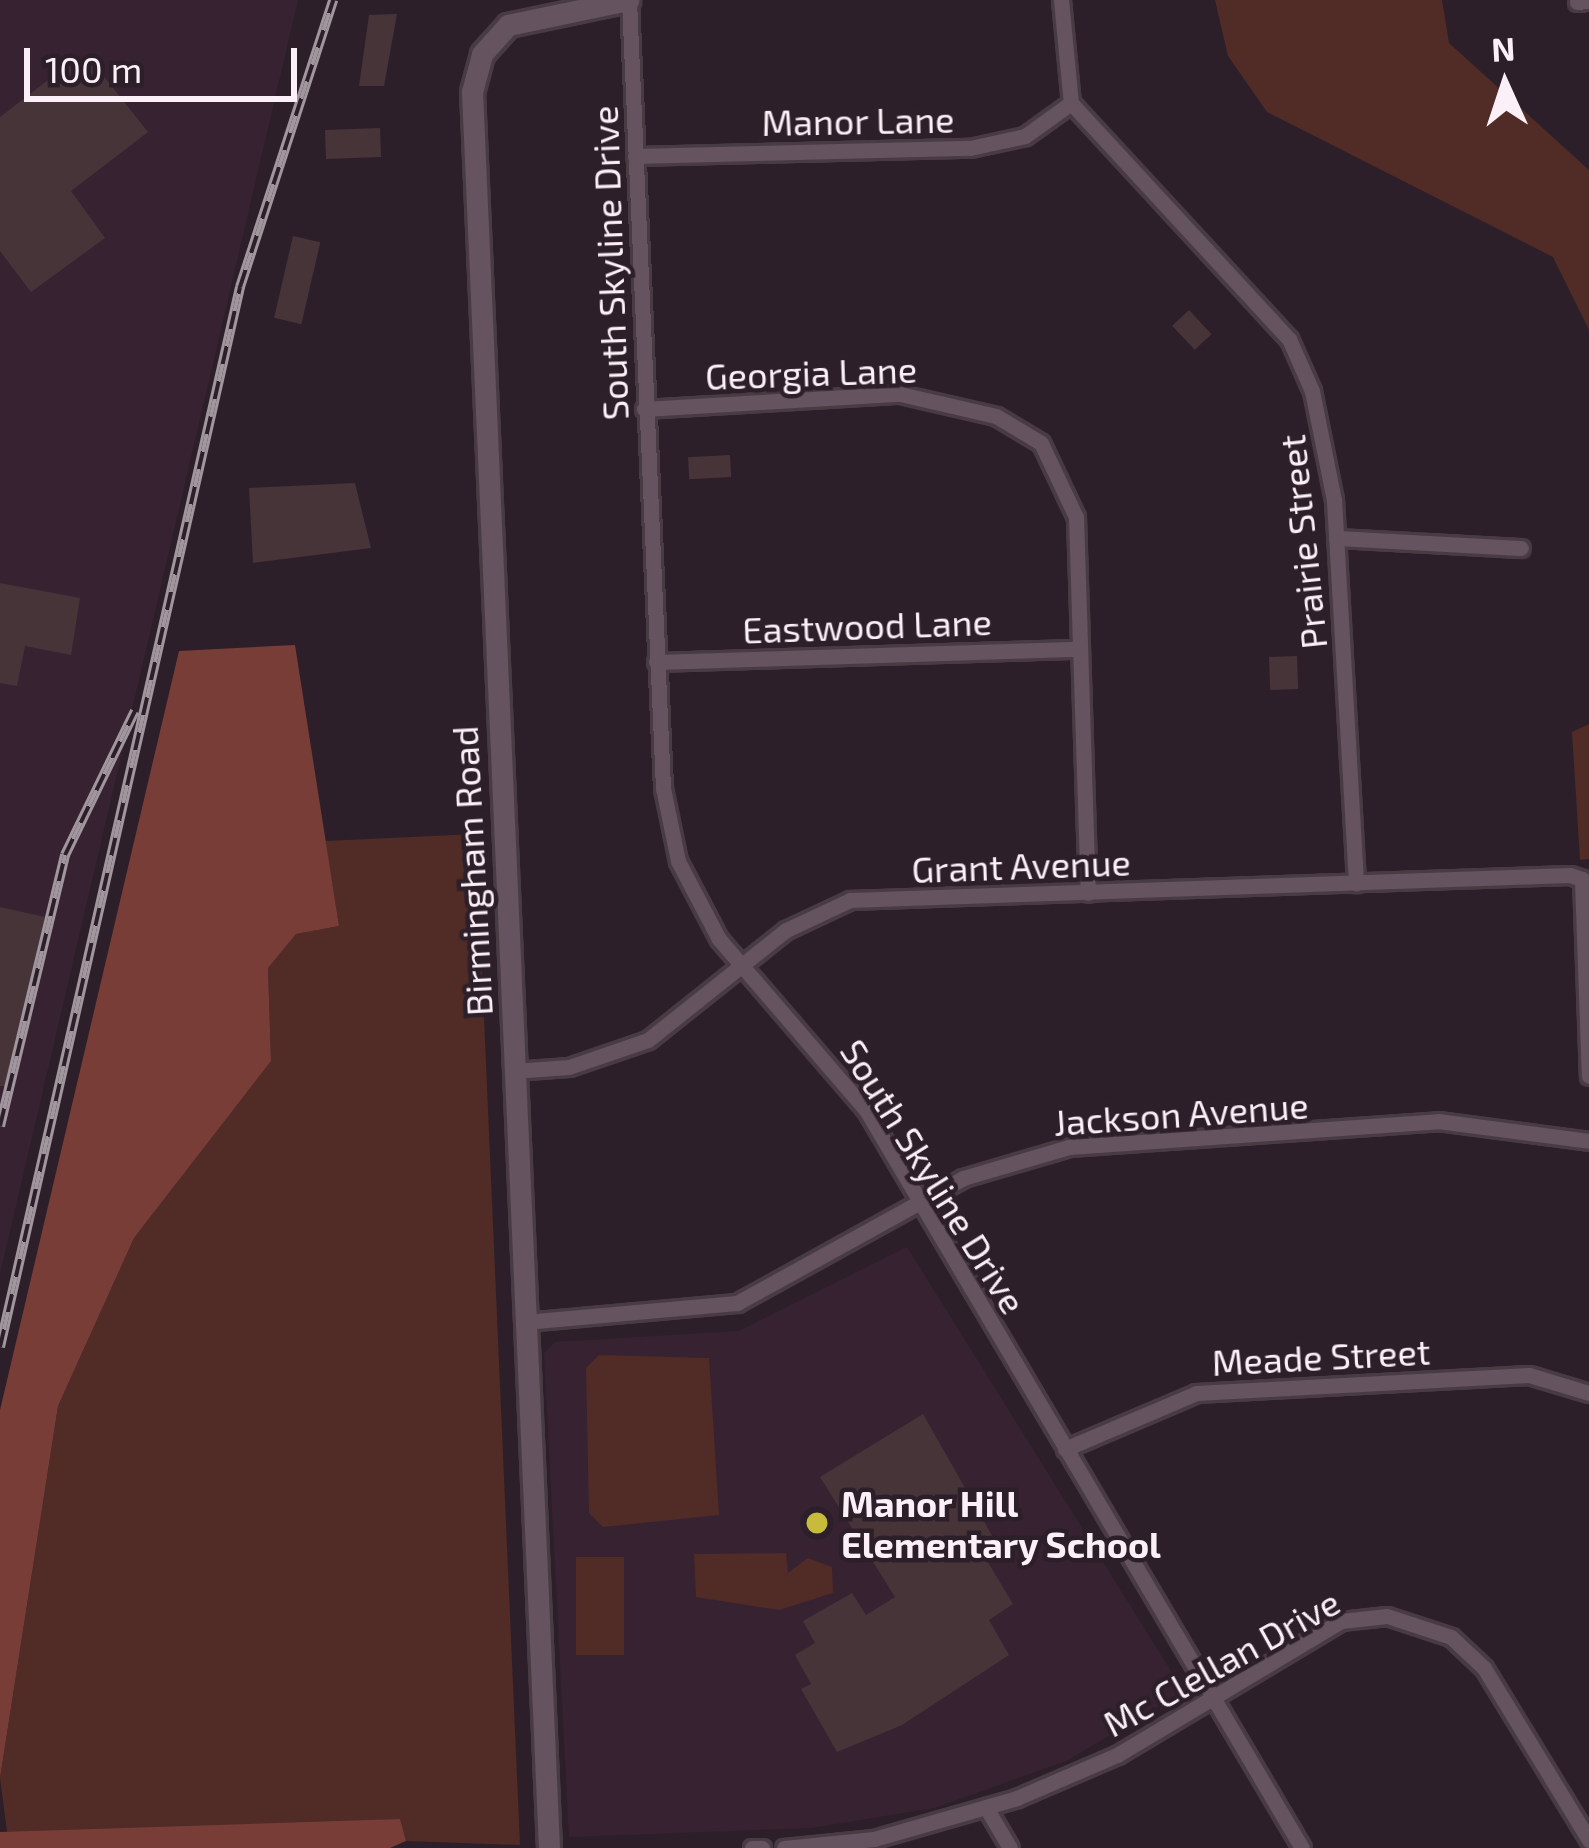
<!DOCTYPE html>
<html>
<head>
<meta charset="utf-8">
<style>
	body { margin:0 }
	#map { position:relative; width:1589px; height:1848px; overflow:hidden; background:#2d1f29; font-family:"Exo 2",sans-serif }
	div>[style] { position:absolute }
	[style*='--x'] { left:calc(var(--x)*1px); top:calc(var(--y)*1px); width:calc(var(--w)*1px); rotate:calc(var(--a)*1deg) }
	.built>* { inset:0; background:#372231 }
	.green>* { inset:0; background:#512b26; transform-origin:0 0 }
	.forest>* { inset:0; background:#783d37 }
	.building>* { inset:0; background:#473439; transform-origin:0 0 }
	.roads { filter:drop-shadow(3px 0 #483b44) drop-shadow(-3px 0 #483b44) drop-shadow(0 3px #483b44) drop-shadow(0 -3px #483b44) }
	.street>* { height:15px; margin:-7.5px; padding:0 7.5px; transform-origin:7.5px; border-radius:7.5px; background:#65535f }
	.secondary>* { height:21px; margin:-10.5px; padding:0 10.5px; transform-origin:10.5px; border-radius:10.5px; background:#65535f }
	.rail>* { height:10px; margin-top:-5px; transform-origin:0; background:repeating-linear-gradient(90deg,#2d1f29 0 18px,#a2969e 0 36px); box-sizing:border-box; border-block:3px solid #a2969e }
	.dots>* { width:33px; height:33px; translate:-50% -50%; box-sizing:border-box; border:6px solid #2d1f29; border-radius:50% }
	span { translate:-50% -50%; white-space:nowrap; text-align:center; line-height:1.15; -webkit-text-stroke:9px #2d1f29; paint-order:stroke }
	.street-label { font-size:36px; color:#fbf0f7 }
	.poi-label { font-size:36px; color:#fbf0f7; font-weight:700 }
	.left { translate:0 -50%; text-align:left }
	.north { position:absolute; left:1445px; top:24px; width:120px; height:120px; -webkit-text-stroke:9px #2d1f29; paint-order:stroke; rotate:357deg; font-size:33px; font-weight:700; line-height:48px; text-align:center; color:#fbf0f7 }
	.north::after { content:''; display:block; margin:auto; width:42px; height:54px; background:#fbf0f7; clip-path:polygon(50% 0,100% 100%,50% 72%,0 100%) }
	.scale { position:absolute; left:24px; top:48px; width:273px; height:54px; box-sizing:border-box; border:6px solid #fbf0f7; border-top:0; padding-left:15px; font-size:36px; line-height:42px; white-space:nowrap; color:#fbf0f7; -webkit-text-stroke:9px #2d1f29; paint-order:stroke }
</style>
</head>
<body>
<div id="map">
	<div class="built">
		<i style="clip-path:polygon(0 0,298px 0,0 1274px)"></i>
		<i style="clip-path:polygon(907px 1247px,1184px 1692px,1066px 1761px,934px 1808px,811px 1828px,569px 1837px,544px 1353px,555px 1342px,739px 1331px)"></i>
	</div>
	<div class="green">
		<i style="clip-path:polygon(1215px 0,1442px 0,1449px 43px,1589px 170px,1589px 330px,1553px 257px,1267px 112px,1228px 56px)"></i>
		<i style="clip-path:polygon(1589px 724px,1589px 859px,1580px 860px,1572px 732px)"></i>
		<i style="clip-path:polygon(476px 834px,520px 1845px,406px 1841px,399px 1819px,8px 1839px,0 1778px,58px 1406px,134px 1238px,271px 1061px,268px 968px,296px 934px,339px 926px,325px 841px)"></i>
		<i style="clip-path:polygon(599px 1355px,709px 1358px,719px 1515px,603px 1527px,589px 1513px,586px 1368px)"></i>
		<i style="clip-path:polygon(786px 1553px,788px 1573px,808px 1558px,832px 1567px,833px 1593px,779px 1610px,696px 1597px,694px 1554px)"></i>
		<i style="left:576px;top:1557px;width:48px;height:98px"></i>
	</div>
	<div class="forest">
		<i style="clip-path:polygon(295px 645px,339px 926px,296px 934px,268px 968px,271px 1061px,134px 1238px,58px 1406px,0 1778px,0 1410px,179px 651px)"></i>
		<i style="clip-path:polygon(400px 1819px,406px 1841px,390px 1848px,0 1848px,0 1832px)"></i>
	</div>
	<div class="building">
		<i style="clip-path:polygon(397px 14px,384px 86px,359px 86px,369px 15px)"></i>
		<i style="clip-path:polygon(69px 64px,78px 75px,94px 64px,148px 132px,71px 191px,105px 238px,31px 292px,0 251px,0 117px)"></i>
		<i style="left:380px;top:128px;width:29px;height:55px;rotate:88deg"></i>
		<i style="left:293px;top:236px;width:28px;height:84px;rotate:13deg"></i>
		<i style="left:1189px;top:310px;width:33px;height:23px;rotate:47deg"></i>
		<i style="left:730px;top:455px;width:22px;height:42px;rotate:87deg"></i>
		<i style="clip-path:polygon(355px 483px,371px 548px,253px 563px,249px 488px)"></i>
		<i style="clip-path:polygon(0 583px,80px 598px,71px 655px,25px 646px,17px 686px,0 683px)"></i>
		<i style="left:1297px;top:656px;width:33px;height:28px;rotate:88deg"></i>
		<i style="clip-path:polygon(0 907px,45px 917px,6px 1086px,0 1086px)"></i>
		<i style="clip-path:polygon(923px 1414px,994px 1539px,980px 1549px,1013px 1604px,989px 1620px,1009px 1655px,902px 1725px,837px 1752px,801px 1689px,811px 1684px,795px 1655px,815px 1643px,803px 1621px,852px 1593px,866px 1615px,895px 1597px,820px 1477px)"></i>
	</div>
	<div class="roads">
		<div class="street">
			<i style="--x:629;--y:0;--w:789;--a:87.53"></i>
			<i style="--x:663;--y:788;--w:75;--a:78.4"></i>
			<i style="--x:678;--y:861;--w:88;--a:62.3"></i>
			<i style="--x:719;--y:939;--w:225;--a:49.3"></i>
			<i style="--x:866;--y:1110;--w:857;--a:59.43"></i>
			<i style="--x:1061;--y:0;--w:103;--a:84.5"></i>
			<i style="--x:1071;--y:103;--w:321;--a:47.3"></i>
			<i style="--x:1289;--y:339;--w:57;--a:66.1"></i>
			<i style="--x:1312;--y:391;--w:111;--a:78.6"></i>
			<i style="--x:1334;--y:500;--w:384;--a:86.7"></i>
			<i style="--x:1577;--y:2;--w:12;--a:-5"></i>
			<i style="--x:635;--y:156;--w:335;--a:-1.4"></i>
			<i style="--x:970;--y:148;--w:56;--a:-12.3"></i>
			<i style="--x:1025;--y:136;--w:57;--a:-35.7"></i>
			<i style="--x:644;--y:409;--w:256;--a:-3.4"></i>
			<i style="--x:900;--y:394;--w:98;--a:12.9"></i>
			<i style="--x:996;--y:416;--w:52;--a:31"></i>
			<i style="--x:1041;--y:443;--w:82;--a:64.7"></i>
			<i style="--x:1076;--y:517;--w:376;--a:88.2"></i>
			<i style="--x:1336;--y:538;--w:185;--a:3.1"></i>
			<i style="--x:656;--y:662;--w:424;--a:-1.8"></i>
			<i style="--x:513;--y:1071;--w:56;--a:-4.1"></i>
			<i style="--x:569;--y:1067;--w:83;--a:-18.9"></i>
			<i style="--x:648;--y:1040;--w:176;--a:-38.6"></i>
			<i style="--x:786;--y:930;--w:71;--a:-25.1"></i>
			<i style="--x:850;--y:900;--w:720;--a:-1.99"></i>
			<i style="--x:1570;--y:875;--w:13;--a:18"></i>
			<i style="--x:1582;--y:879;--w:197;--a:88"></i>
			<i style="--x:524;--y:1322;--w:214;--a:-5.1"></i>
			<i style="--x:737;--y:1303;--w:258;--a:-28.9"></i>
			<i style="--x:963;--y:1178;--w:110;--a:-16.3"></i>
			<i style="--x:1069;--y:1147;--w:370;--a:-4"></i>
			<i style="--x:1438;--y:1121;--w:152;--a:7.5"></i>
			<i style="--x:1065;--y:1449;--w:142;--a:-23.1"></i>
			<i style="--x:1196;--y:1393;--w:333;--a:-3.1"></i>
			<i style="--x:1529;--y:1375;--w:63;--a:16.7"></i>
			<i style="--x:987;--y:1809;--w:45;--a:59.5"></i>
			<i style="--x:752;--y:1848;--w:10;--a:0"></i>
			<i style="--x:784;--y:1848;--w:90;--a:-5.7"></i>
			<i style="--x:874;--y:1839;--w:149;--a:-16"></i>
			<i style="--x:1017;--y:1798;--w:109;--a:-23.3"></i>
			<i style="--x:1117;--y:1755;--w:261;--a:-30.9"></i>
			<i style="--x:1341;--y:1621;--w:46;--a:-6.2"></i>
			<i style="--x:1387;--y:1616;--w:67;--a:18.2"></i>
			<i style="--x:1451;--y:1637;--w:45;--a:43.2"></i>
			<i style="--x:1484;--y:1668;--w:202;--a:58.6"></i>
		</div>
		<div class="secondary">
			<i style="--x:549;--y:1848;--w:1758;--a:-92.51"></i>
			<i style="--x:472;--y:92;--w:39;--a:-75"></i>
			<i style="--x:482;--y:54;--w:39;--a:-48"></i>
			<i style="--x:508;--y:25;--w:123;--a:-11.8"></i>
		</div>
	</div>
	<div class="rail">
		<i style="--x:0;--y:1126;--w:279;--a:-76.5"></i>
		<i style="--x:65;--y:855;--w:160;--a:-64.1"></i>
		<i style="--x:0;--y:1347;--w:1087;--a:-77.24"></i>
		<i style="--x:240;--y:287;--w:302;--a:-72"></i>
	</div>
	<div class="dots">
		<i style="left:817px;top:1523px;background:#c7bb3b"></i>
	</div>
	<div class="street-label">
		<span style="left:858px;top:120px;rotate:-1deg">Manor Lane</span>
		<span style="left:609px;top:263px;rotate:-92deg">South Skyline Drive</span>
		<span style="left:811px;top:372px;rotate:-2deg">Georgia Lane</span>
		<span style="left:1302px;top:542px;rotate:-96deg">Prairie Street</span>
		<span style="left:867px;top:625px;rotate:-2deg">Eastwood Lane</span>
		<span style="left:1021px;top:865px;rotate:-2deg">Grant Avenue</span>
		<span style="left:471px;top:871px;rotate:-93deg">Birmingham Road</span>
		<span style="left:1181px;top:1113px;rotate:-4deg">Jackson Avenue</span>
		<span style="left:934px;top:1176px;rotate:58deg">South Skyline Drive</span>
		<span style="left:1321px;top:1356px;rotate:-3deg">Meade Street</span>
		<span style="left:1221px;top:1662px;rotate:-29deg">Mc Clellan Drive</span>
	</div>
	<div class="poi-label">
		<span class="left" style="left:841px;top:1523px">Manor Hill<br>Elementary School</span>
	</div>
	<div class="north">N</div>
	<div class="scale">100 m</div>
</div>
</body>
</html>
